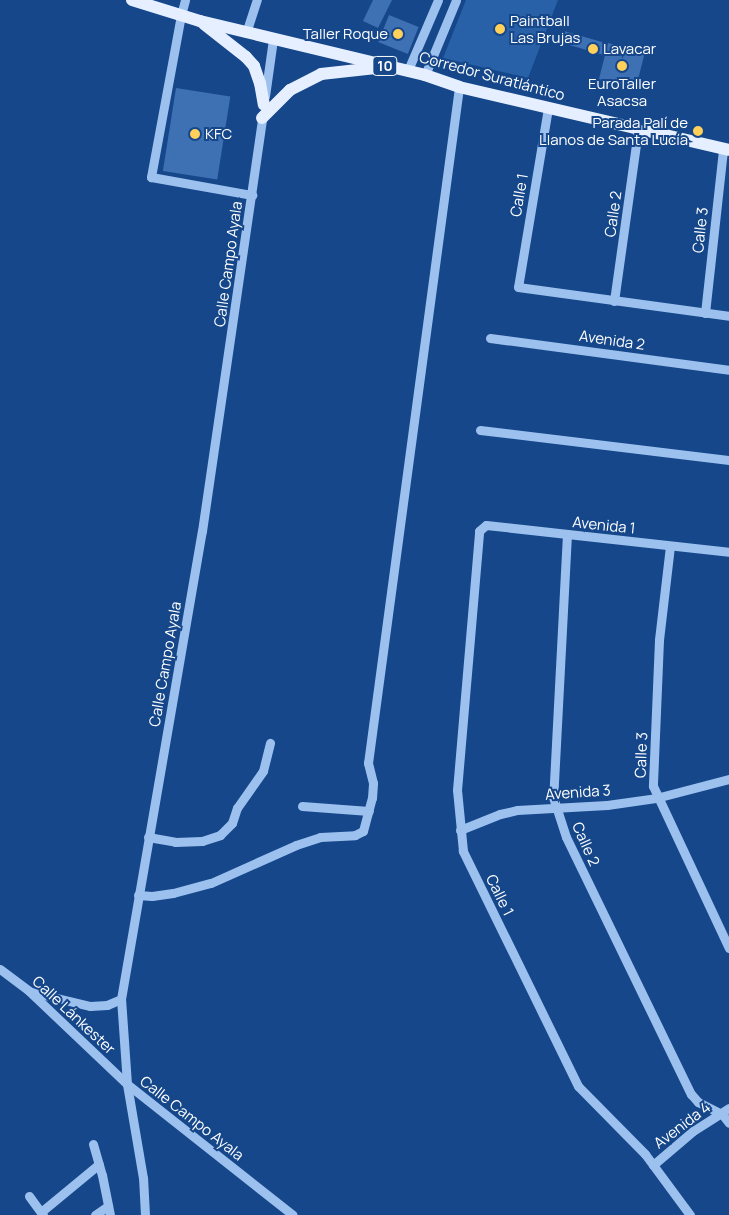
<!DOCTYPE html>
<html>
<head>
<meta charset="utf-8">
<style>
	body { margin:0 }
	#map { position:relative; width:729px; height:1215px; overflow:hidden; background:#15478a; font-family:Manrope,sans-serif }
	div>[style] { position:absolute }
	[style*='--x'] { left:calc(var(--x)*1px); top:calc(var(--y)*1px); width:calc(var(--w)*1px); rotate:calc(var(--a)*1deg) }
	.green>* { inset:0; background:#2861a8 }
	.building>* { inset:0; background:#3d71b3; transform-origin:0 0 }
	.minor>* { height:9px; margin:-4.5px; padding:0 4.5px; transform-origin:4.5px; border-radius:4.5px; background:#9dc1ef }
	.major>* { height:12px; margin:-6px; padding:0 6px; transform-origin:6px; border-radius:6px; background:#e5efff }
	.dots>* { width:14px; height:14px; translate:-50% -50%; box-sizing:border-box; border:2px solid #15478a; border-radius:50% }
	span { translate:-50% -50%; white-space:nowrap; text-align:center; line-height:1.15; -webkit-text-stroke:4px #15478a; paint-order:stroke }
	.shield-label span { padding:1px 4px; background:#15478a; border:1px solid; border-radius:4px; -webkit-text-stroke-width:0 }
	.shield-label { font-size:14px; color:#fff; font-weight:700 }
	.poi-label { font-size:15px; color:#fff }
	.left { translate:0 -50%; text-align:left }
	.right { translate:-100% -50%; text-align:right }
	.street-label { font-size:15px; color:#fff }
</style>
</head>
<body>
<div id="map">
	<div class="green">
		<i style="clip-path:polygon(466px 0,558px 0,528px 78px,443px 58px)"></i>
	</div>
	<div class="building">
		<i style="clip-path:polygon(373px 0,392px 0,378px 28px,363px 21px)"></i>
		<i style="left:389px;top:15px;width:32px;height:29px;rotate:22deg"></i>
		<i style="left:564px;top:31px;width:44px;height:12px;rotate:16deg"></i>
		<i style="left:608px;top:43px;width:38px;height:38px;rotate:14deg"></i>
		<i style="left:176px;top:88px;width:55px;height:84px;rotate:9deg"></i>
	</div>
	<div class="minor">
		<i style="--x:185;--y:0;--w:16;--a:105"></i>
		<i style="--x:181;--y:15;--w:165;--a:100.5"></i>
		<i style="--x:151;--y:177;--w:103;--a:10.1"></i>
		<i style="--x:246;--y:33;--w:35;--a:-72"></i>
		<i style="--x:408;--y:70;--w:76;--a:-66.8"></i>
		<i style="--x:425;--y:75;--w:81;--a:-67.5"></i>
		<i style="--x:265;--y:96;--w:58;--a:-82"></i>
		<i style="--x:548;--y:108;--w:181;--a:99.5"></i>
		<i style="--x:518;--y:287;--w:213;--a:7.8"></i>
		<i style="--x:614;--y:301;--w:173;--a:-82"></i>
		<i style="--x:705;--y:313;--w:165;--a:-83.7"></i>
		<i style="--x:490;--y:338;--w:241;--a:7.6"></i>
		<i style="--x:480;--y:430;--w:251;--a:6.9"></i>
		<i style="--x:567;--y:534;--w:263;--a:93"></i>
		<i style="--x:553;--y:797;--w:42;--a:72"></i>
		<i style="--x:566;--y:837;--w:286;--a:64.1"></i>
		<i style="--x:691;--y:1094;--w:11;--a:49"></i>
		<i style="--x:698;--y:1102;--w:27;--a:27"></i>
		<i style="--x:722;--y:1114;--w:11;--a:52"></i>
		<i style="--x:670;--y:546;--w:95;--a:96.7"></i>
		<i style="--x:659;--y:640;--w:146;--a:92.4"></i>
		<i style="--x:653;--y:786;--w:179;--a:64.9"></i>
		<i style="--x:302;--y:806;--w:67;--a:4.3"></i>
		<i style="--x:460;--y:830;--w:43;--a:-21.8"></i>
		<i style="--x:500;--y:814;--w:17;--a:-13"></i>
		<i style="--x:517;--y:810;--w:90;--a:-3.2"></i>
		<i style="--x:607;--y:805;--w:49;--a:-8.1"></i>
		<i style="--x:656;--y:798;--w:75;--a:-14.6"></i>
		<i style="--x:148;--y:837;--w:27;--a:10"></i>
		<i style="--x:175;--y:842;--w:27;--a:-2"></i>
		<i style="--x:202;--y:841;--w:19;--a:-18"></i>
		<i style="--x:220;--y:835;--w:17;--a:-45"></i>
		<i style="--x:232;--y:823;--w:16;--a:-72"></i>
		<i style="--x:237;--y:808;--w:45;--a:-54.9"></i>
		<i style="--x:263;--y:771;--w:29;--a:-76"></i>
		<i style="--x:138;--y:895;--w:14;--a:4"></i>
		<i style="--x:152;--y:896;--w:21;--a:-8"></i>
		<i style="--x:173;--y:893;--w:39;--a:-15"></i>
		<i style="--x:211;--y:883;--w:93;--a:-24.1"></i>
		<i style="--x:296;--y:845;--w:25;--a:-18"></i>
		<i style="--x:320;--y:837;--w:35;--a:-3"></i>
		<i style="--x:355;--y:835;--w:9;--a:-27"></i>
		<i style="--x:363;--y:831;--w:34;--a:-75"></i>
		<i style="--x:372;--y:798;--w:15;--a:-86"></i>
		<i style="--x:373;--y:783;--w:21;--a:-104"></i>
		<i style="--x:368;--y:763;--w:682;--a:-82.33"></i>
		<i style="--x:0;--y:969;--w:36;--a:37"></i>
		<i style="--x:29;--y:991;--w:135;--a:43.5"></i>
		<i style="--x:127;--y:1084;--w:211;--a:38.3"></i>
		<i style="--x:32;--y:992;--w:60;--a:13.6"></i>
		<i style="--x:90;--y:1006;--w:17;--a:-3"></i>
		<i style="--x:107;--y:1005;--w:15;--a:-23"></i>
		<i style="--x:93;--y:1144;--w:32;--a:74"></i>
		<i style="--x:102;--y:1175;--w:41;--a:78.7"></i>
		<i style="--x:653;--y:1165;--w:52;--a:-40.4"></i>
		<i style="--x:693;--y:1131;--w:43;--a:-32.6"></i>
		<i style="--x:29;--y:1196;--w:24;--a:54"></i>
		<i style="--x:41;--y:1212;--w:75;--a:-39.6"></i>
		<i style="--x:95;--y:1215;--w:16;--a:-35"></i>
		<i style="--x:145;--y:1215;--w:37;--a:-93"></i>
		<i style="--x:143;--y:1178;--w:95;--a:-99.7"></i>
		<i style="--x:127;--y:1084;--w:85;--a:-94"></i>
		<i style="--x:121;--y:999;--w:475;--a:-80.2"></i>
		<i style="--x:202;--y:531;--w:421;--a:-81.7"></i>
		<i style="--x:690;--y:1215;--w:76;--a:-126.4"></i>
		<i style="--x:645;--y:1154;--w:95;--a:-134.6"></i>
		<i style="--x:578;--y:1086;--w:262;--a:-116.1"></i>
		<i style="--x:463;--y:851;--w:61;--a:-95.6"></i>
		<i style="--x:457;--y:790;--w:260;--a:-85.1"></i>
		<i style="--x:479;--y:531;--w:9;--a:-41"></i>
		<i style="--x:486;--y:525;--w:244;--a:6.3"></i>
	</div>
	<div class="major">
		<i style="--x:132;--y:0;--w:71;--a:17.2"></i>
		<i style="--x:200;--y:21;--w:231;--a:13.5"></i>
		<i style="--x:425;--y:75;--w:36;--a:19"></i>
		<i style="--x:459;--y:87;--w:277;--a:13.1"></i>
		<i style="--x:204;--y:24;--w:53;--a:38.2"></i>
		<i style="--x:246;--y:57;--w:12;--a:48"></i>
		<i style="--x:254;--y:66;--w:18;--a:71"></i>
		<i style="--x:260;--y:83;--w:22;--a:80"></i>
		<i style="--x:262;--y:118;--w:40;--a:-45"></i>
		<i style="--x:290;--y:90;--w:35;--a:-27"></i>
		<i style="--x:321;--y:74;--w:55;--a:-6.2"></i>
	</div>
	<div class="dots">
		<i style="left:500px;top:29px;background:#ffd15b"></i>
		<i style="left:398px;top:34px;background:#ffd15b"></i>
		<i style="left:593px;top:49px;background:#ffd15b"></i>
		<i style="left:622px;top:66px;background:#ffd15b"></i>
		<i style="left:698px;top:131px;background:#ffd15b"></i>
		<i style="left:195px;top:134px;background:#ffd15b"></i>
	</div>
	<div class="shield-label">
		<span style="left:385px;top:66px">10</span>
	</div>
	<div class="poi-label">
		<span class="left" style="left:510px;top:29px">Paintball<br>Las Brujas</span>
		<span class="right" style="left:388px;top:34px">Taller Roque</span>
		<span class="left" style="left:603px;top:49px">Lavacar</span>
		<span style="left:622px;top:92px">EuroTaller<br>Asacsa</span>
		<span class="right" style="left:688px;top:131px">Parada Palí de<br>Llanos de Santa Lucía</span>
		<span class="left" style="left:205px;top:134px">KFC</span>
	</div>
	<div class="street-label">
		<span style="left:492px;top:76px;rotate:15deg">Corredor Suratlántico</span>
		<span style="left:519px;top:195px;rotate:-80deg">Calle 1</span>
		<span style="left:613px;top:214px;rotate:-82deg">Calle 2</span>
		<span style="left:700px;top:230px;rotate:-84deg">Calle 3</span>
		<span style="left:228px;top:264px;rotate:-82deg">Calle Campo Ayala</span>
		<span style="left:612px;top:340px;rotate:8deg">Avenida 2</span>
		<span style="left:604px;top:525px;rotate:6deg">Avenida 1</span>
		<span style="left:165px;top:664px;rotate:-80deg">Calle Campo Ayala</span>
		<span style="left:641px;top:755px;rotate:-88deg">Calle 3</span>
		<span style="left:578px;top:792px;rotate:-4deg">Avenida 3</span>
		<span style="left:586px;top:844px;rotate:66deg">Calle 2</span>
		<span style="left:500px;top:895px;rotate:64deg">Calle 1</span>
		<span style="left:74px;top:1015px;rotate:43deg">Calle Lánkester</span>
		<span style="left:192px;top:1118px;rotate:38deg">Calle Campo Ayala</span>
		<span style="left:682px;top:1125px;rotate:-37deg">Avenida 4</span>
	</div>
</div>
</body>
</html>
